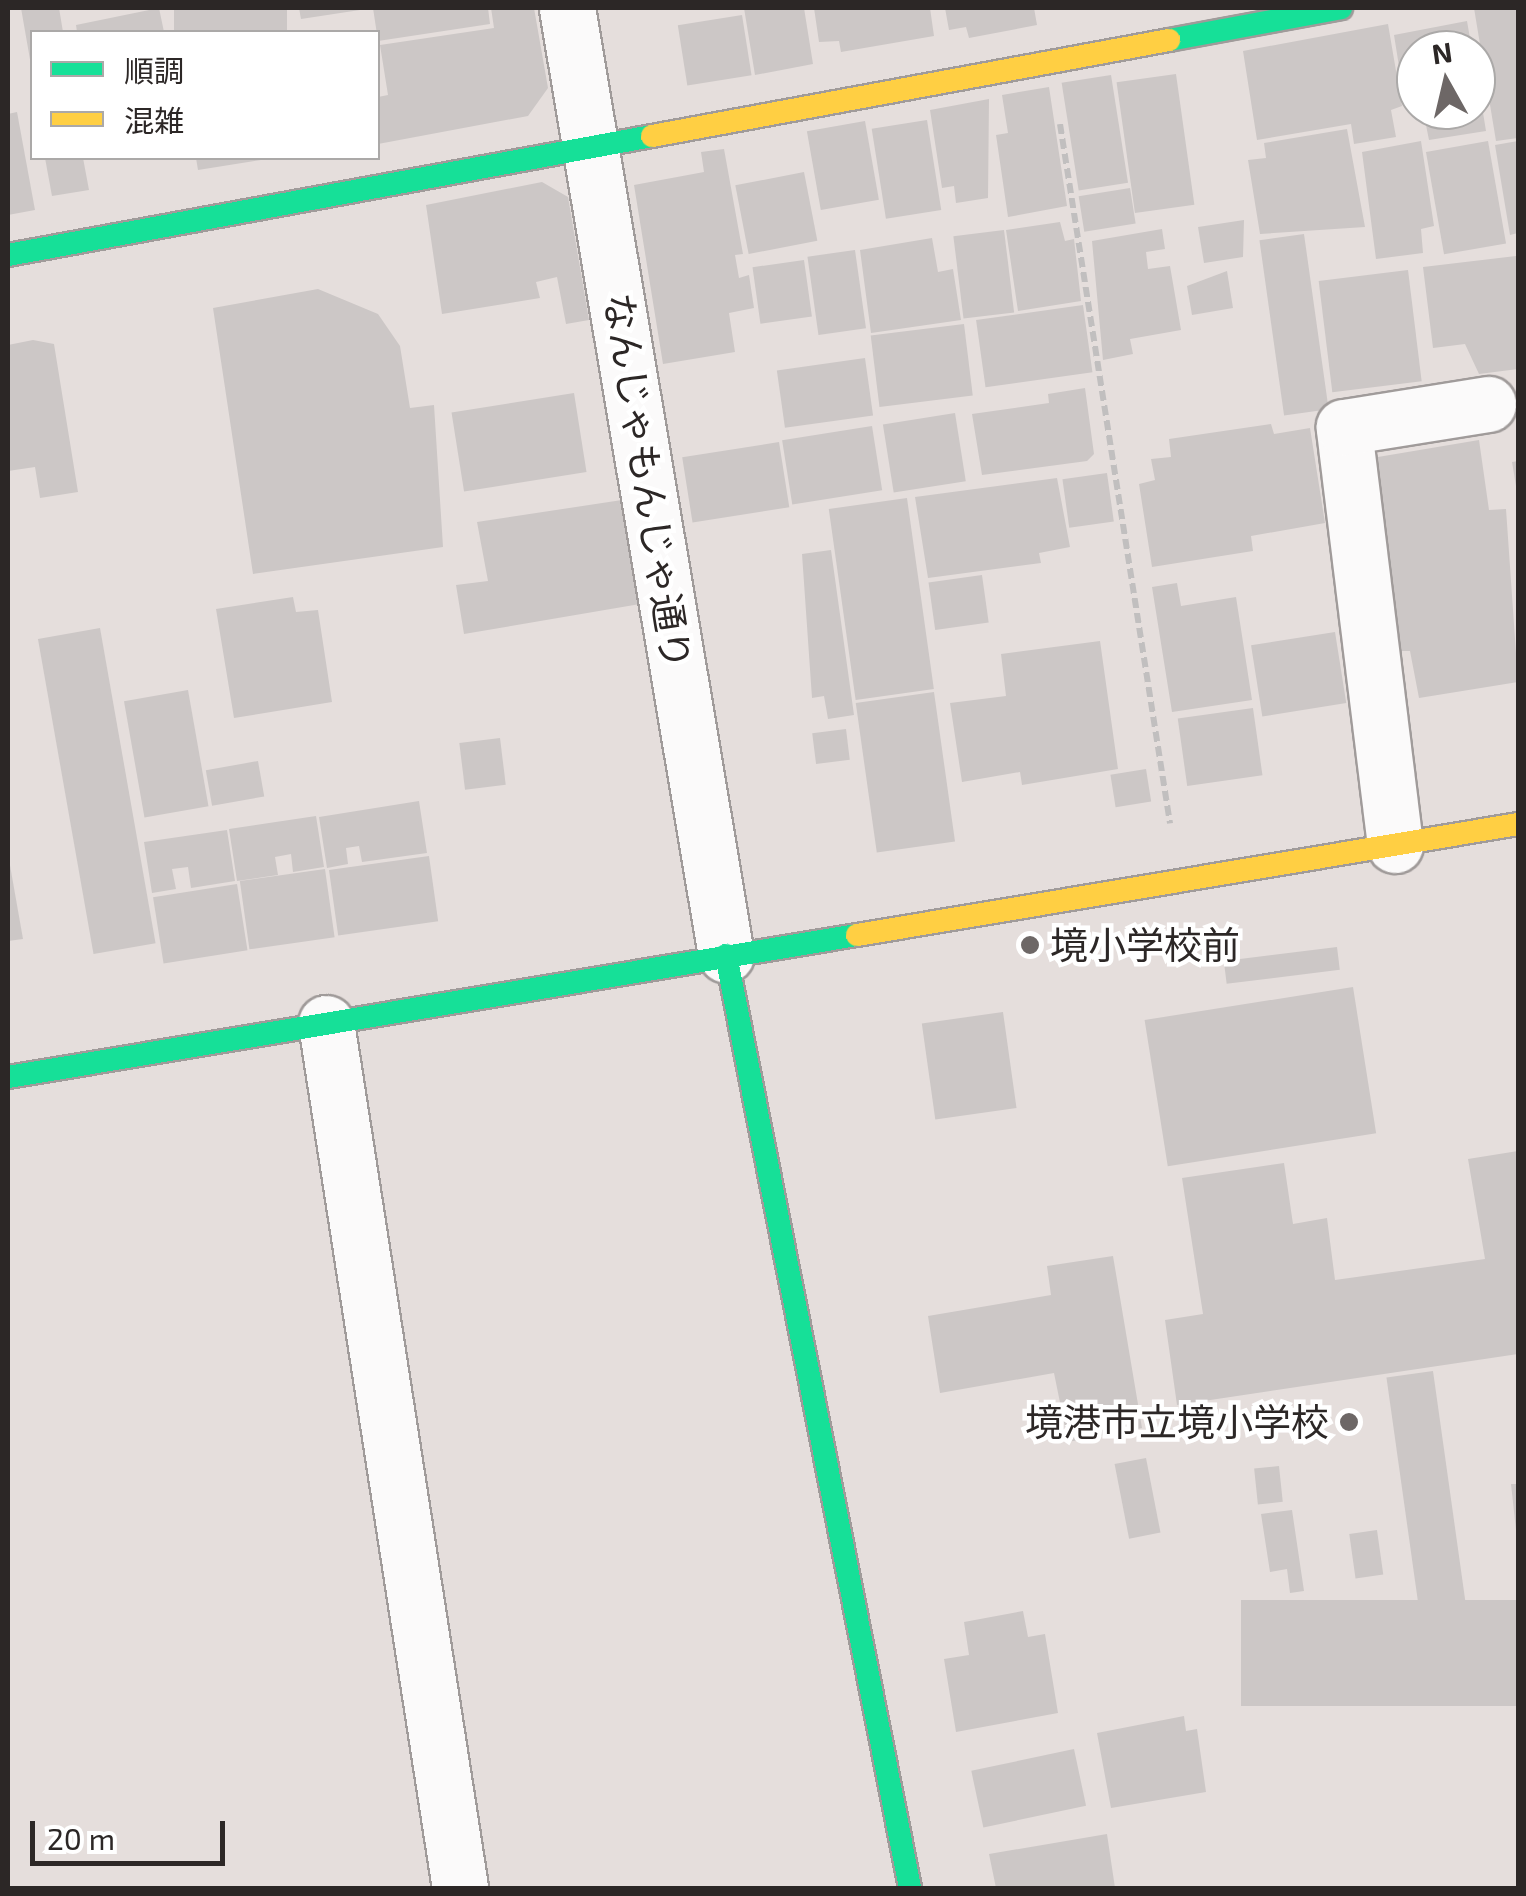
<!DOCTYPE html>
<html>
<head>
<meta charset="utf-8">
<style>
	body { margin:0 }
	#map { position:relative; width:1526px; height:1896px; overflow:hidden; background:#e5dedc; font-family:"Exo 2","Noto Sans JP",sans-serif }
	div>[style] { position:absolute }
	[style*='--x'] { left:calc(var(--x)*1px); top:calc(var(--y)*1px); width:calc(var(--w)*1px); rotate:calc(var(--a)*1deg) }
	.building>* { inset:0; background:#ccc7c6; transform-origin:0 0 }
	.path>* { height:6px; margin-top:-3px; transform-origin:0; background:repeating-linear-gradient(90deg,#c1bfbf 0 10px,transparent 0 15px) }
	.roads { filter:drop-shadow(2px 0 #a09b9a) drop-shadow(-2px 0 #a09b9a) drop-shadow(0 2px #a09b9a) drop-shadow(0 -2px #a09b9a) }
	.street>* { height:55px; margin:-27.5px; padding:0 27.5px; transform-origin:27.5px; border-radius:27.5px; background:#fbfafa }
	.fast>* { height:22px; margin:-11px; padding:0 11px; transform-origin:11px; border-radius:11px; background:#16e098 }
	.slow>* { height:22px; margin:-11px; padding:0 11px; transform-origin:11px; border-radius:11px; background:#ffcf43 }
	.dots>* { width:28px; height:28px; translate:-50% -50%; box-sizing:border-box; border:5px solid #fff; border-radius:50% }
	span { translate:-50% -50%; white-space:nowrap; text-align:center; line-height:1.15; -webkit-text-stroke:9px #fff; paint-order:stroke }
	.street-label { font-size:38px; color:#2c2726 }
	.poi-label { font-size:38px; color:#2c2726 }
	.left { translate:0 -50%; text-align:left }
	.right { translate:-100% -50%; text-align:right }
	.frame { position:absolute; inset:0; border:10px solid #2c2726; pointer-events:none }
	.legend { position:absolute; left:30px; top:30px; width:350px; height:130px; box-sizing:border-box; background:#fff; border:2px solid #aba9a8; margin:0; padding:12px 18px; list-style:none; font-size:30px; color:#2c2726 }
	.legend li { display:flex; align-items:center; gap:20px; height:50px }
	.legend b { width:50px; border:2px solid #aba9a8 }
	.north { position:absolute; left:1396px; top:30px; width:100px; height:100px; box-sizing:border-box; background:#fff; border:2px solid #aba9a8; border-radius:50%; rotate:352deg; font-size:28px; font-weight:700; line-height:40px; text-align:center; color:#2c2726 }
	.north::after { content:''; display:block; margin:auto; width:35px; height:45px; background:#6d6766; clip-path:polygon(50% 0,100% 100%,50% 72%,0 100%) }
	.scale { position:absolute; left:30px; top:1821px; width:195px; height:45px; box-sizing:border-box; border:5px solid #2c2726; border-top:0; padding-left:12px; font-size:30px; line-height:35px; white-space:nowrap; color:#2c2726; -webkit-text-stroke:8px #fff; paint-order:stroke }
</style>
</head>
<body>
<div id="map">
	<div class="building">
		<i style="clip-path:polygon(21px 8px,59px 8px,63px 32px,32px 32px,32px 71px)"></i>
		<i style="clip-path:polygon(159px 8px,164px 32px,77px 32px,76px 25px)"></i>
		<i style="left:174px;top:8px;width:113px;height:24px"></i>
		<i style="clip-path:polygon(299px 8px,360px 8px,360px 10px,301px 19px)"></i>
		<i style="clip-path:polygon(373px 8px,488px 8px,490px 24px,378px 41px)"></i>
		<i style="clip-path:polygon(491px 8px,534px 8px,548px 88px,528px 116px,378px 144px,378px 97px,388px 95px,380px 45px,494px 28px)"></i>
		<i style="clip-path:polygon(744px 8px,804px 8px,813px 64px,755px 75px)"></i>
		<i style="clip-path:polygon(814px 8px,930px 8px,934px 36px,841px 52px,839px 41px,819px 42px)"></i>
		<i style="clip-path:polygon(945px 8px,1034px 8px,1037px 25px,969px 38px,966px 27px,949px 30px)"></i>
		<i style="clip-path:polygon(1474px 8px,1518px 8px,1518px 138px,1496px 141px)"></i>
		<i style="left:742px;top:15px;width:61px;height:65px;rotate:81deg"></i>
		<i style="clip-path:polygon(1467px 21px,1472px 50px,1416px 50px,1416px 103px,1405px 104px,1394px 35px)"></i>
		<i style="clip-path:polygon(1388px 24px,1402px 106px,1391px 110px,1396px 137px,1354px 144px,1351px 124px,1257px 140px,1243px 51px)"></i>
		<i style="left:1176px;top:74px;width:132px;height:60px;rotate:82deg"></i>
		<i style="left:1111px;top:75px;width:109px;height:50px;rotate:81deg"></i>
		<i style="clip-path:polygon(1478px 82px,1486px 131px,1429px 140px,1423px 110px,1476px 110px)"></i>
		<i style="clip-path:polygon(1049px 87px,1067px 206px,1008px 217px,996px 135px,1008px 133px,1002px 95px)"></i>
		<i style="clip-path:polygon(989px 99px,988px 198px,956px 203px,954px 186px,942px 188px,930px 110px)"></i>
		<i style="clip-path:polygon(17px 112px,35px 210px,8px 215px,8px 114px)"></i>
		<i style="left:927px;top:120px;width:91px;height:56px;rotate:81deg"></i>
		<i style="left:865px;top:121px;width:80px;height:59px;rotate:80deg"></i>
		<i style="clip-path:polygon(1347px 129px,1365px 227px,1260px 234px,1248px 160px,1266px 158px,1264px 143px)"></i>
		<i style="clip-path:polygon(1421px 141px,1434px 226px,1421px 229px,1423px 253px,1376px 259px,1362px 152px)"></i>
		<i style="left:1488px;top:141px;width:104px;height:63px;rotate:80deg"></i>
		<i style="clip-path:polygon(1518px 141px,1518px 233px,1510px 235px,1495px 145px)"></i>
		<i style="clip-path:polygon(724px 149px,743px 254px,735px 255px,739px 278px,749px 275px,754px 308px,729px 313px,735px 352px,663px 364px,634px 185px,704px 172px,701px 152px)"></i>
		<i style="clip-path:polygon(45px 158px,83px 158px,89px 190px,52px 196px)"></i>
		<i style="clip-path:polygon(196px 158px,261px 158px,261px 160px,198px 170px)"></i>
		<i style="left:804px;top:172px;width:70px;height:70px;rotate:79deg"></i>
		<i style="clip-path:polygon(542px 182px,568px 197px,589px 320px,566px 324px,557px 277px,536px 282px,540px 298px,442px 314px,426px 205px)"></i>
		<i style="left:1130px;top:188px;width:36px;height:52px;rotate:81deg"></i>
		<i style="clip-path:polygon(1244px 220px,1243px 257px,1204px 263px,1198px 227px)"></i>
		<i style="clip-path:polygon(1060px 222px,1065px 241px,1074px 239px,1081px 301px,1018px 311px,1006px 230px)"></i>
		<i style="clip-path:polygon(1162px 229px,1165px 249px,1146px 252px,1148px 269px,1170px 266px,1181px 330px,1130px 339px,1133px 354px,1103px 360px,1092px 241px)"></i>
		<i style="left:1004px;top:230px;width:83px;height:51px;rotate:83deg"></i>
		<i style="left:1304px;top:234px;width:177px;height:45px;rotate:82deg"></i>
		<i style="clip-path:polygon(932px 238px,938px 272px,953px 269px,961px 320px,871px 333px,860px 250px)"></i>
		<i style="left:855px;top:250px;width:79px;height:48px;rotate:82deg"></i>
		<i style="clip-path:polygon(1516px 256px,1518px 369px,1479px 374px,1465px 344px,1433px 348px,1423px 267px)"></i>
		<i style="left:804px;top:260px;width:57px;height:52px;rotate:82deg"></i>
		<i style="left:1408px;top:270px;width:112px;height:90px;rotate:83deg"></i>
		<i style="clip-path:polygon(1227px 271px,1233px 308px,1192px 315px,1187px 286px)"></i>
		<i style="clip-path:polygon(318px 289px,378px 314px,400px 346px,410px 408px,434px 405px,443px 547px,253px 574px,213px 308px)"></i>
		<i style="left:1083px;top:305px;width:68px;height:108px;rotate:82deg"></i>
		<i style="left:964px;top:324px;width:72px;height:94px;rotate:83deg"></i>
		<i style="clip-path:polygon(33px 340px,54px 344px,78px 492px,40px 498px,35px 467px,8px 471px,8px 345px)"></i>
		<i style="left:865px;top:358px;width:58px;height:89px;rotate:82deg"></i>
		<i style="clip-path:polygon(1085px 388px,1094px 454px,1087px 461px,982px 475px,972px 414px,1049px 403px,1048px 394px)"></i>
		<i style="left:574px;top:393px;width:80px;height:124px;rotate:81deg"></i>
		<i style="left:955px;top:413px;width:69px;height:73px;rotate:81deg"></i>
		<i style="clip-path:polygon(1271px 424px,1274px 434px,1310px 428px,1325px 523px,1251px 536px,1253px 551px,1152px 567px,1139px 484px,1155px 480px,1151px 459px,1171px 457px,1169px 439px)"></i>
		<i style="left:872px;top:426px;width:65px;height:91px;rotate:81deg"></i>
		<i style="clip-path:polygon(1479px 440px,1489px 510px,1506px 509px,1518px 682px,1419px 698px,1410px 651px,1400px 651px,1372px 458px)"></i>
		<i style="left:779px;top:442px;width:66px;height:98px;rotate:81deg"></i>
		<i style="clip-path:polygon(1518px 461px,1518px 486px,1516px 486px,1512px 462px)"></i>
		<i style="left:1107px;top:473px;width:49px;height:45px;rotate:82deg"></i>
		<i style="clip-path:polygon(1057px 478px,1070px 547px,1039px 553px,1041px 563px,928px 578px,915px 497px)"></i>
		<i style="left:907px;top:498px;width:193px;height:79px;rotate:82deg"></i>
		<i style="clip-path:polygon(622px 500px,640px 604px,464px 634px,456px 585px,488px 581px,477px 522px)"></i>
		<i style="clip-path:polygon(831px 550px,854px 715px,828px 719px,824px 696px,812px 698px,802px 554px)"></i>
		<i style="left:982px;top:575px;width:48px;height:54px;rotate:82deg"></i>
		<i style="clip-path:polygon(1177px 583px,1181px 606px,1236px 597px,1252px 700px,1172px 712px,1152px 587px)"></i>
		<i style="clip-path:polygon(293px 597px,296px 612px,318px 610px,332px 702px,234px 718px,216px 609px)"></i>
		<i style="left:100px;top:628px;width:320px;height:63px;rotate:80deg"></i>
		<i style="left:1335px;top:632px;width:72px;height:85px;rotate:81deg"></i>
		<i style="clip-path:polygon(1100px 641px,1118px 769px,1022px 785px,1020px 772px,962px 782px,950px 703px,1006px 696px,1001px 654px)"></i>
		<i style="left:188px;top:690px;width:118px;height:65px;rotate:80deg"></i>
		<i style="left:934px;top:692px;width:151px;height:79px;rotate:82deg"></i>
		<i style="left:1253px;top:708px;width:68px;height:76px;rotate:82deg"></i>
		<i style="left:846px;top:729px;width:31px;height:34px;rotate:83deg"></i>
		<i style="left:500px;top:738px;width:47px;height:41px;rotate:83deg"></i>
		<i style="left:258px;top:761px;width:36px;height:53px;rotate:80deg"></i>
		<i style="left:1146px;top:769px;width:33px;height:36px;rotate:81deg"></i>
		<i style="clip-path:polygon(419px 801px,427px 853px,362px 862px,359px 846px,346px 848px,348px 864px,327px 868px,319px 817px)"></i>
		<i style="clip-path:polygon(316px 816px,324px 867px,293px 872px,291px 854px,275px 857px,278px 875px,237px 881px,229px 829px)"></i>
		<i style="clip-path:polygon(227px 830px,235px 881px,191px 888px,188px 867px,172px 869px,176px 889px,152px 893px,144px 842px)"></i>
		<i style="clip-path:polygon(8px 854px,23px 939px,8px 941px)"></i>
		<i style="left:429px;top:856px;width:66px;height:101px;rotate:82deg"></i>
		<i style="left:325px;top:869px;width:69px;height:86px;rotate:82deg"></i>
		<i style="left:237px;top:884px;width:67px;height:85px;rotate:81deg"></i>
		<i style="left:1337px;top:947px;width:23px;height:114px;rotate:83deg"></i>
		<i style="left:1353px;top:987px;width:148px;height:211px;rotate:81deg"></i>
		<i style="left:1003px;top:1012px;width:97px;height:82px;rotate:82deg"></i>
		<i style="clip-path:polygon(1518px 1151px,1518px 1354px,1177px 1405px,1165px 1320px,1203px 1314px,1182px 1178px,1284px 1163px,1293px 1224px,1327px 1218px,1335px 1280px,1485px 1259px,1468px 1159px)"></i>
		<i style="clip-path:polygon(1113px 1256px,1142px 1428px,1068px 1442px,1054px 1373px,940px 1393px,928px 1316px,1051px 1295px,1047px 1266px)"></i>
		<i style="left:1433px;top:1371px;width:237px;height:47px;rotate:82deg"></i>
		<i style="left:1146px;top:1458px;width:76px;height:32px;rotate:79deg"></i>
		<i style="left:1279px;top:1466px;width:36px;height:25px;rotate:84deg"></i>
		<i style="clip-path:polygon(1511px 1484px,1518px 1484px,1518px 1530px,1516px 1530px)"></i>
		<i style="clip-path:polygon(1292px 1510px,1304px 1591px,1290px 1593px,1287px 1569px,1270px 1572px,1261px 1514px)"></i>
		<i style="left:1377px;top:1530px;width:45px;height:28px;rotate:82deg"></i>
		<i style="left:1518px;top:1600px;width:106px;height:277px;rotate:90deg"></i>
		<i style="clip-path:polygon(1023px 1611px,1028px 1637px,1045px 1634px,1058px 1713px,956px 1732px,944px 1659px,969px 1655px,964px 1622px)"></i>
		<i style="clip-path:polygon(1184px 1716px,1186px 1731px,1197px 1729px,1206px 1792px,1111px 1808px,1097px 1733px)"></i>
		<i style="left:1074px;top:1749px;width:58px;height:105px;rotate:78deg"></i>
		<i style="clip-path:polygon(1107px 1834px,1115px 1888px,996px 1888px,989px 1854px)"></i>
	</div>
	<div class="path">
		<i style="--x:1060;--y:124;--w:708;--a:81.06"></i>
	</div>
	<div class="roads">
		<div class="street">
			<i style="--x:567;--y:8;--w:960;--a:80.47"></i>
			<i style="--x:1395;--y:845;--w:421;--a:-97"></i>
			<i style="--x:1344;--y:427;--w:146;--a:-9.1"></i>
			<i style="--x:326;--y:1023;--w:875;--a:81.19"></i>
		</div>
		<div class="fast">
			<i style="--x:1169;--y:40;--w:175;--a:-10.5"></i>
			<i style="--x:8;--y:255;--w:655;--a:-10.47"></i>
			<i style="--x:726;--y:955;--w:951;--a:78.84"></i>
			<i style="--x:8;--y:1077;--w:861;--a:-9.5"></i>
		</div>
		<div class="slow">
			<i style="--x:652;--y:136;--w:526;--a:-10.52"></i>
			<i style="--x:857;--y:935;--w:670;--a:-9.53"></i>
		</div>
	</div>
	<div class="dots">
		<i style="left:1030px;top:945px;background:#6d6766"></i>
		<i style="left:1349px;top:1422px;background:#6d6766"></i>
	</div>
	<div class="street-label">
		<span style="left:648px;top:481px;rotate:81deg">なんじゃもんじゃ通り</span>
	</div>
	<div class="poi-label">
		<span class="left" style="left:1050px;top:945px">境小学校前</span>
		<span class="right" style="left:1329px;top:1422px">境港市立境小学校</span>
	</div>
	<div class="frame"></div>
	<ul class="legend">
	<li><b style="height:12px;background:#16e098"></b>順調</li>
	<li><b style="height:12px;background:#ffcf43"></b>混雑</li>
	</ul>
	<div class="north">N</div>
	<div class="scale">20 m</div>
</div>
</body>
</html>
